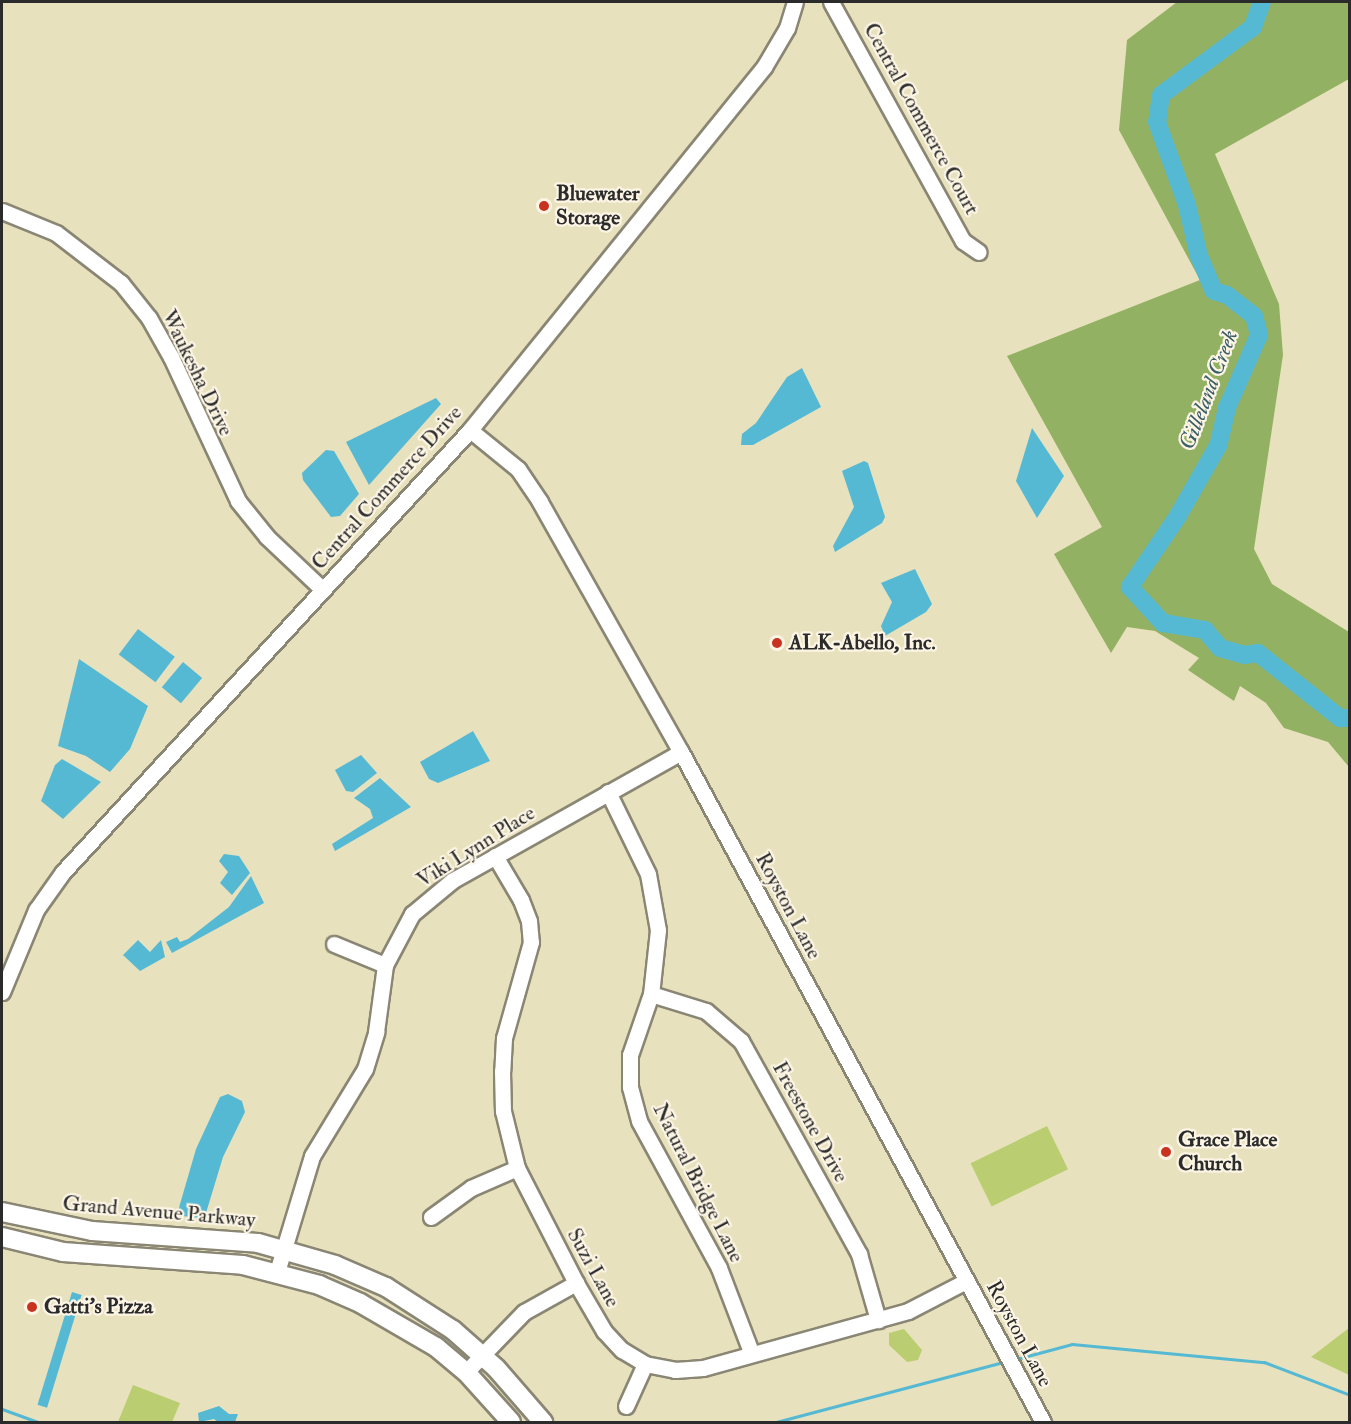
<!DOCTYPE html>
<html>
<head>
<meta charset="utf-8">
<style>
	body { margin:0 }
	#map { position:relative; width:1351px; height:1424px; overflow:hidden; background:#e8e1bd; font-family:"IM FELL Double Pica",serif }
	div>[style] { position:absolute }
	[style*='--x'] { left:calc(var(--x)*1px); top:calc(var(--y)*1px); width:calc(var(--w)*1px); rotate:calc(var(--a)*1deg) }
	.green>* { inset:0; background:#bace71; transform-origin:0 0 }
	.forest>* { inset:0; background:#93b163 }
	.water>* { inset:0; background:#55b9d4; transform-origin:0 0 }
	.stream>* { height:3px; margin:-1.5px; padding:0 1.5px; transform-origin:1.5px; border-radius:1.5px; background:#55b9d4 }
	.river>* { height:18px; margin:-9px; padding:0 9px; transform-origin:9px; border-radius:9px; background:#55b9d4 }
	.roads { filter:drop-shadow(2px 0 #8a8674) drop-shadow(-2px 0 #8a8674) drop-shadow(0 2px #8a8674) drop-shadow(0 -2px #8a8674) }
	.minor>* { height:15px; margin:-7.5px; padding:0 7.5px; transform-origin:7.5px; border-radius:7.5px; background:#fff }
	.major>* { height:18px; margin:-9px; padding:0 9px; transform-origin:9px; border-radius:9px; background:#fff }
	.dots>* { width:16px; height:16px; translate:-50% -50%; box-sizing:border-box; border:3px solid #fcf5e5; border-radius:50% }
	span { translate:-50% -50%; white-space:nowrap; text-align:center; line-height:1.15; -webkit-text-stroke:4.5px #fcf5e5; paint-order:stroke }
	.street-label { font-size:21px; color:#2b2b2b }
	.poi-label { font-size:21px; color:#2b2b2b; font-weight:700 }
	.left { translate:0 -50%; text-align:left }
	.water-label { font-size:22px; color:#3a5d66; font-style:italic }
	.frame { position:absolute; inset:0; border:3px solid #2b2b2b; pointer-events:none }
</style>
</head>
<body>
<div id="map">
	<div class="green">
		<i style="left:1047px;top:1126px;width:48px;height:85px;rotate:64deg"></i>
		<i style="clip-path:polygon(1349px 1328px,1349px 1375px,1311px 1357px)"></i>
		<i style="clip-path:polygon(904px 1329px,922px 1350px,918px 1360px,907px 1362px,889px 1345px,889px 1333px)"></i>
		<i style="clip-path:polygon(133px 1385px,180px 1403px,172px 1422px,118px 1422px)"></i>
	</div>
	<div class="forest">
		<i style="clip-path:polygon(1177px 2px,1349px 2px,1349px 79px,1215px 154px,1279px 304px,1283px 355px,1254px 549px,1272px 584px,1349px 632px,1349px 767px,1328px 742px,1284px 728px,1266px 703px,1240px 686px,1234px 701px,1188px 670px,1199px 658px,1155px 631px,1127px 627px,1111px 653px,1054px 554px,1102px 527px,1007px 356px,1200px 280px,1119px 130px,1127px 40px)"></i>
	</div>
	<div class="water">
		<i style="clip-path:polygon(802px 368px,821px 407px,753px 445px,741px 445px,742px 434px,756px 423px,787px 377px)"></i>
		<i style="clip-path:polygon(436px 398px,441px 404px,369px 485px,346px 442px)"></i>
		<i style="clip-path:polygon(1032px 428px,1064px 476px,1037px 518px,1016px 481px)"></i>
		<i style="clip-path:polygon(326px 450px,334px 451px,359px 494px,340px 516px,331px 517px,303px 480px,302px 473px)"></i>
		<i style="clip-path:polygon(864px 461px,868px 463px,885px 517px,882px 523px,835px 552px,833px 546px,854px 507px,842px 471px)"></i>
		<i style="clip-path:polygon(915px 569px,932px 604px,926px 612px,885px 636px,881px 626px,892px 602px,881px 583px)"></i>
		<i style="left:138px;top:629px;width:46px;height:32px;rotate:37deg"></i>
		<i style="clip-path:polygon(79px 659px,148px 706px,130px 749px,110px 772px,86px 756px,58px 746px)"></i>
		<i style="left:183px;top:662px;width:25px;height:33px;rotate:40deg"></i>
		<i style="clip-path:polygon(473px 731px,490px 761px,438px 783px,429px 779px,420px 762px)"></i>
		<i style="clip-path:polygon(361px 755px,377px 773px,353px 792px,346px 791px,335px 770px)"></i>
		<i style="clip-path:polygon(62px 759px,101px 782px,63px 819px,41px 801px,55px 765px)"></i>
		<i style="clip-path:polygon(380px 778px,411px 807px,335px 851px,332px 844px,373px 818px,370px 809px,354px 798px)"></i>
		<i style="clip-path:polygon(224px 854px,239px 856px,250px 873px,232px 895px,220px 883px,228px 872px,219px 861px)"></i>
		<i style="clip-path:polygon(251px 876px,264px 903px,172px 953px,166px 942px,177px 937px,180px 942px,188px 939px,229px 907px)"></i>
		<i style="clip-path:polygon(138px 940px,150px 952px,161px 940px,165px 957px,140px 971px,123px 955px)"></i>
		<i style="clip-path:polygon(228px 1094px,242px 1101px,245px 1112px,223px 1157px,206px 1213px,202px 1218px,182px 1216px,178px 1211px,196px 1149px,220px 1097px)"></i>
		<i style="left:72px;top:1292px;width:10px;height:118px;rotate:17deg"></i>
		<i style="clip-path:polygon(219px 1406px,229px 1414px,238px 1414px,235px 1422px,218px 1422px,214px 1419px,199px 1422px,198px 1413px)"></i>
	</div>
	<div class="stream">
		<i style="--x:1020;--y:1358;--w:54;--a:-15.1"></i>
		<i style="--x:1072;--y:1344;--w:193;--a:5.4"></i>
		<i style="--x:1264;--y:1362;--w:92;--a:21"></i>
		<i style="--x:2;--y:1409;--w:38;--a:20"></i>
		<i style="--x:776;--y:1422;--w:235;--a:-14.8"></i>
	</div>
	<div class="river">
		<i style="--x:1262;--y:2;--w:27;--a:110"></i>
		<i style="--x:1253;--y:27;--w:114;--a:143.5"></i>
		<i style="--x:1161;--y:95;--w:27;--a:98"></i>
		<i style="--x:1157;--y:122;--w:88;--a:70.1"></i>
		<i style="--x:1187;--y:205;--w:52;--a:76.8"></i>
		<i style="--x:1199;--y:256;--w:38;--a:67"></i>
		<i style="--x:1214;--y:291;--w:14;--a:17"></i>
		<i style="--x:1227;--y:295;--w:34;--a:38"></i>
		<i style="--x:1254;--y:316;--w:20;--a:75"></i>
		<i style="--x:1259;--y:335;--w:80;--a:113.7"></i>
		<i style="--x:1227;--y:408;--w:37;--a:103"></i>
		<i style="--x:1219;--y:444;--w:83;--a:119.7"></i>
		<i style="--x:1178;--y:516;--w:86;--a:124.1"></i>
		<i style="--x:1130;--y:587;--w:49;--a:47.5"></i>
		<i style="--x:1163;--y:623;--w:43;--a:9.5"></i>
		<i style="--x:1205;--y:630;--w:23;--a:50"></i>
		<i style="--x:1220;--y:648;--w:25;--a:16"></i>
		<i style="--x:1244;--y:655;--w:14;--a:-8"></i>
		<i style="--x:1258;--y:653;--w:105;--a:38.4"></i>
		<i style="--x:1340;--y:718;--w:10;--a:0"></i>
	</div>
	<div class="roads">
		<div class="minor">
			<i style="--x:831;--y:2;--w:273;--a:61.1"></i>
			<i style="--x:963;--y:241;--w:19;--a:35"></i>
			<i style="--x:2;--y:211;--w:58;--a:22.2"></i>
			<i style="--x:56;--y:233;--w:82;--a:37.6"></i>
			<i style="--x:121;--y:283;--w:45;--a:51.3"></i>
			<i style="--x:149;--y:318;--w:45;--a:60.6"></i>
			<i style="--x:171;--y:357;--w:159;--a:65"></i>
			<i style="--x:238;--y:501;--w:46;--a:51.1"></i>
			<i style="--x:267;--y:537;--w:77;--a:43.4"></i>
			<i style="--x:470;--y:430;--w:62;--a:39.1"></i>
			<i style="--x:518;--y:469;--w:40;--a:56"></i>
			<i style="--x:540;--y:502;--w:287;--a:60.6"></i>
			<i style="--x:681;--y:752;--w:762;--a:61.62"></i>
			<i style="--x:608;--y:792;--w:91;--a:64"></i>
			<i style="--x:648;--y:874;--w:57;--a:79.9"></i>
			<i style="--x:658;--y:930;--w:64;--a:96.2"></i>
			<i style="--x:651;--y:994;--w:65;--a:109"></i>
			<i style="--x:630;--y:1055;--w:32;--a:90"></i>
			<i style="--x:630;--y:1087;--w:35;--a:75"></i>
			<i style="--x:639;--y:1121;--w:167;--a:61.4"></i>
			<i style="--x:719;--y:1268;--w:90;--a:69.1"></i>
			<i style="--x:495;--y:856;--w:51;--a:59.4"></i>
			<i style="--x:521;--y:900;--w:22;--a:69"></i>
			<i style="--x:529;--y:921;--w:21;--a:85"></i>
			<i style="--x:531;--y:942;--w:100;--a:105.7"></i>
			<i style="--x:504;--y:1038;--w:33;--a:93"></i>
			<i style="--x:502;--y:1071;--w:40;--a:88.6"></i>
			<i style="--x:503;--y:1111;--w:59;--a:76.2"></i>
			<i style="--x:517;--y:1168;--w:129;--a:62.8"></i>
			<i style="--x:576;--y:1283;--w:56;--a:59.7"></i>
			<i style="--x:604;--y:1331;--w:26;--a:47"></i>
			<i style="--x:622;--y:1350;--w:27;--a:31"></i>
			<i style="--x:645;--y:1364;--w:31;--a:11"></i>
			<i style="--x:675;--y:1370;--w:28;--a:-4"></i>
			<i style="--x:703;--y:1368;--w:213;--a:-15.5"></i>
			<i style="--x:908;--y:1311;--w:65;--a:-27.3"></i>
			<i style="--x:334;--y:944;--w:55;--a:22.4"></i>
			<i style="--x:2;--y:992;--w:89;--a:-67.5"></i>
			<i style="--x:36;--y:910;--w:47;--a:-54.6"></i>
			<i style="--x:63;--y:872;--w:601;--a:-47.36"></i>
			<i style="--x:470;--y:430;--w:467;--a:-51"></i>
			<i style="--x:764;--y:67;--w:45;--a:-59.5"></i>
			<i style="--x:787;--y:28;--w:27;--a:-73"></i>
			<i style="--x:651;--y:994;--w:58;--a:17.2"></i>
			<i style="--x:706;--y:1011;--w:46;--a:40.6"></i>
			<i style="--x:741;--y:1041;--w:244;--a:61"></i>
			<i style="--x:859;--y:1254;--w:69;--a:73.9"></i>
			<i style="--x:431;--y:1217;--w:49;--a:-35.9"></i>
			<i style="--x:471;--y:1188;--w:50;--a:-23.5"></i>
			<i style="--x:277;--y:1272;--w:121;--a:-73.2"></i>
			<i style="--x:312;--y:1156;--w:102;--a:-58.7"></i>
			<i style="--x:365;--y:1069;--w:39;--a:-73"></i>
			<i style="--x:376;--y:1032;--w:68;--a:-82.3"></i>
			<i style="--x:385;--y:965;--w:58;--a:-62.1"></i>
			<i style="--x:412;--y:914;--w:53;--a:-39.7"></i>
			<i style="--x:453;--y:880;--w:261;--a:-29.3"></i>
			<i style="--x:466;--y:1372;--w:83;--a:-46"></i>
			<i style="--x:524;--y:1312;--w:60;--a:-29.1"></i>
			<i style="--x:626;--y:1406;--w:46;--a:-65.7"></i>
		</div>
		<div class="major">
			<i style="--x:2;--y:1212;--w:92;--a:11.9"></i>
			<i style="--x:92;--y:1231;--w:166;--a:4.1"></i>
			<i style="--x:258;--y:1243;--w:80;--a:15.9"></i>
			<i style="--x:335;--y:1265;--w:56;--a:23.3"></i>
			<i style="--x:386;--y:1287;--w:80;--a:32.7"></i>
			<i style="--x:453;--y:1330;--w:57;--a:41.5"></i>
			<i style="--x:496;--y:1368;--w:72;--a:49"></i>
			<i style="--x:2;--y:1237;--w:63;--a:13.8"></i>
			<i style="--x:63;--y:1252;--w:180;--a:4.1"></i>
			<i style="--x:243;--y:1265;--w:79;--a:14.7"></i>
			<i style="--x:319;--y:1285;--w:45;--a:23.7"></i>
			<i style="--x:360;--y:1303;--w:88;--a:30.1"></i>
			<i style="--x:436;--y:1347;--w:39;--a:40"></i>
			<i style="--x:466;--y:1372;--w:67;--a:48"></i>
		</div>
	</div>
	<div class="dots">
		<i style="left:544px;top:206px;background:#c8321e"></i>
		<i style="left:777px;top:643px;background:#c8321e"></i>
		<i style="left:1166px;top:1152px;background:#c8321e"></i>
		<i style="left:32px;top:1307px;background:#c8321e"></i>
	</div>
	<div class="street-label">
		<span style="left:921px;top:119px;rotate:61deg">Central Commerce Court</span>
		<span style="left:197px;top:373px;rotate:64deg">Waukesha Drive</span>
		<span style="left:387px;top:488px;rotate:-48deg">Central Commerce Drive</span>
		<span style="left:476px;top:847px;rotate:-32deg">Viki Lynn Place</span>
		<span style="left:788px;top:906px;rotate:62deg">Royston Lane</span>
		<span style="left:810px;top:1122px;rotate:61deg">Freestone Drive</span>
		<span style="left:698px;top:1183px;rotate:63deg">Natural Bridge Lane</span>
		<span style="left:159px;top:1212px;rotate:5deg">Grand Avenue Parkway</span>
		<span style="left:593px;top:1268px;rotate:61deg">Suzi Lane</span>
		<span style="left:1019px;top:1334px;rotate:62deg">Royston Lane</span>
	</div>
	<div class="poi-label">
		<span class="left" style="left:556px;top:206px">Bluewater<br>Storage</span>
		<span class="left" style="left:789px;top:643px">ALK-Abello, Inc.</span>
		<span class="left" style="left:1178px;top:1152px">Grace Place<br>Church</span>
		<span class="left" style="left:44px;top:1307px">Gatti's Pizza</span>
	</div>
	<div class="water-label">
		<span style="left:1209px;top:390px;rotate:-69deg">Gilleland Creek</span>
	</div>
	<div class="frame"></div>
</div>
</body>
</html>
